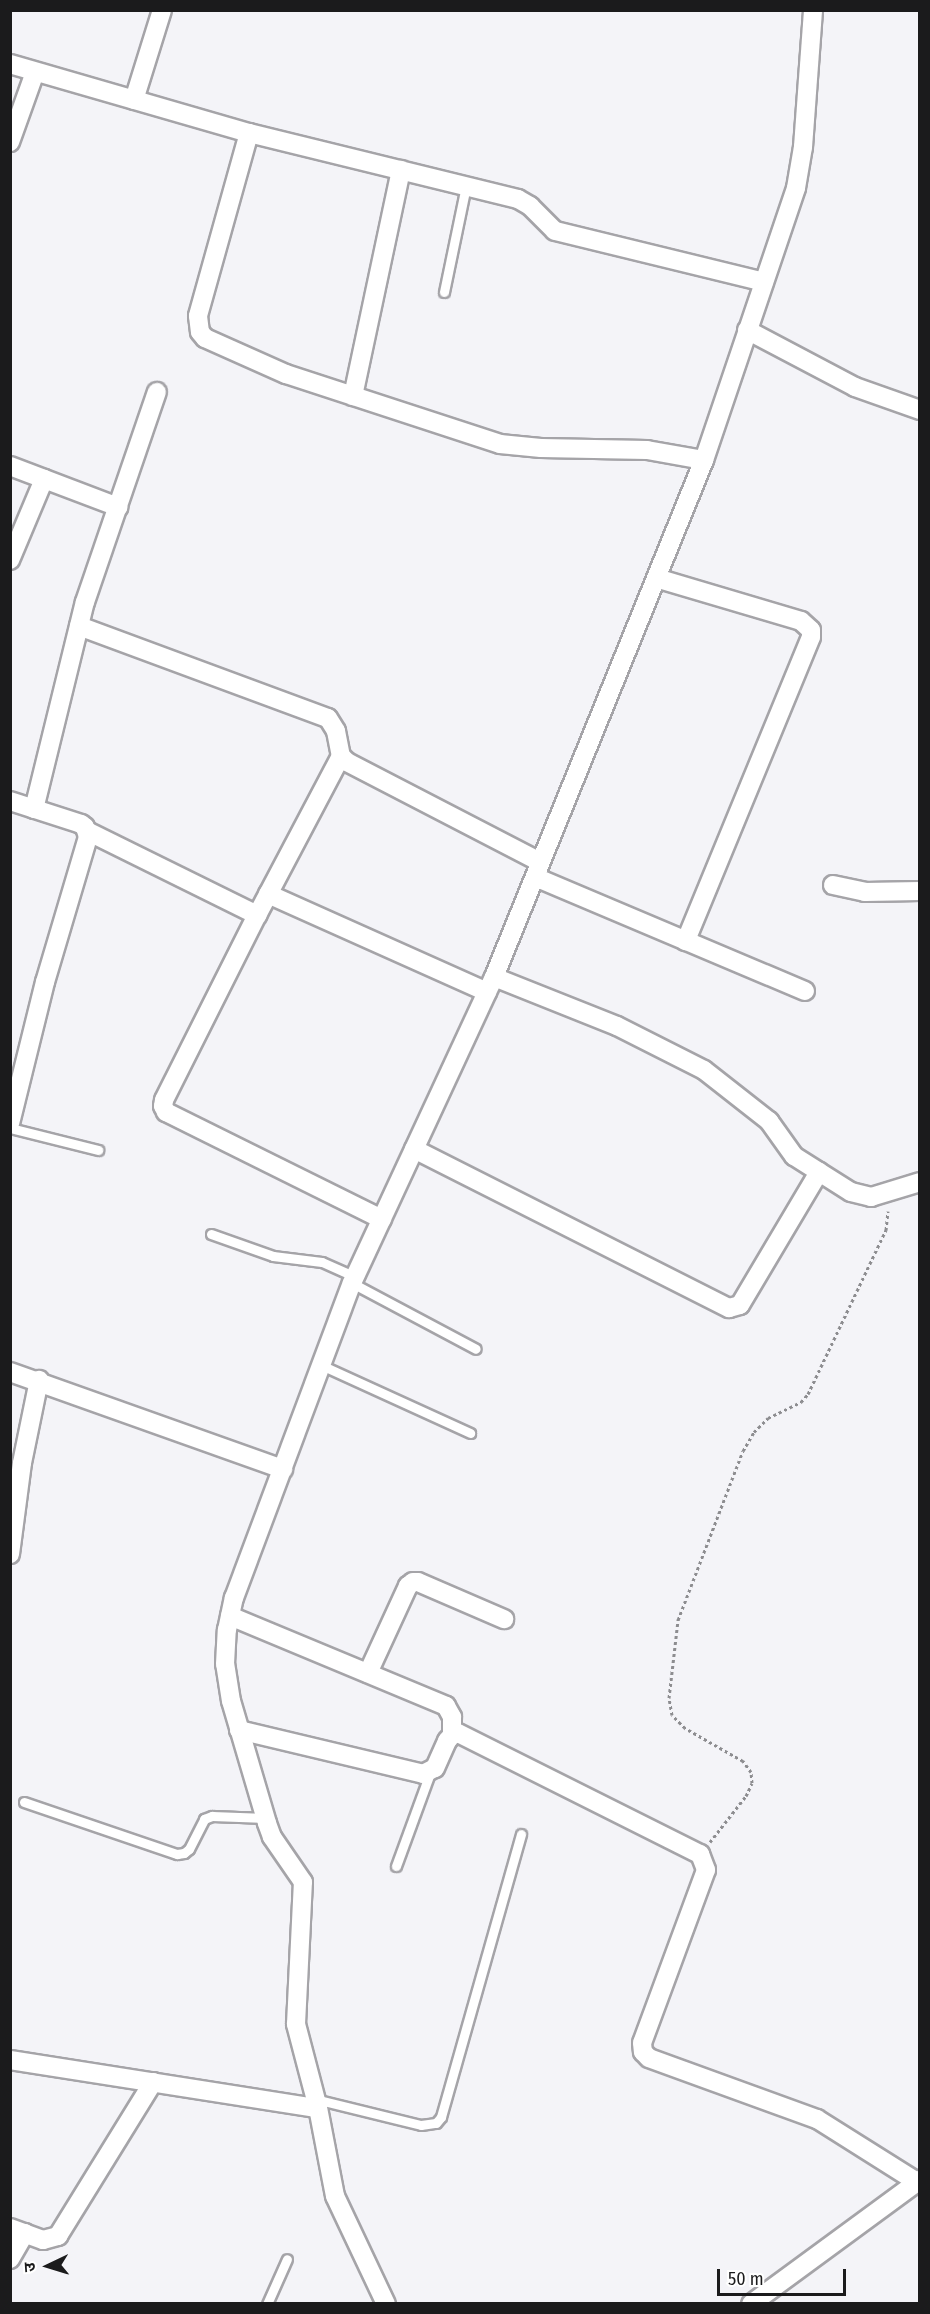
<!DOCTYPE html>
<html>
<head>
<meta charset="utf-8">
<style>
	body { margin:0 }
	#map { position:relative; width:930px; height:2314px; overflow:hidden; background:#f4f4f8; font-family:"Fira Sans Condensed","Noto Sans Devanagari",sans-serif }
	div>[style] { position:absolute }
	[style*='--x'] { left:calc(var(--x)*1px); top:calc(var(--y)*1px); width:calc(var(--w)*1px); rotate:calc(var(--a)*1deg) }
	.path>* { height:3px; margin-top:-1.5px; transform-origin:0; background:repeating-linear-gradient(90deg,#8d8d90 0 3px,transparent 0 6px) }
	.roads { filter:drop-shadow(2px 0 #a5a4a8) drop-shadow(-2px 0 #a5a4a8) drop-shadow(0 2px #a5a4a8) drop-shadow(0 -2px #a5a4a8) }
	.service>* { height:9px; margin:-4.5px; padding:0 4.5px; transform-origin:4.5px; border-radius:4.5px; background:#fff }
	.minor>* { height:18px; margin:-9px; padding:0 9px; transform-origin:9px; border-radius:9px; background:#fff }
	span { translate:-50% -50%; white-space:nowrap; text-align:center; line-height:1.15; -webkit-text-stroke:5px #fff; paint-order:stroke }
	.frame { position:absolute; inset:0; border:12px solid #1b1b1c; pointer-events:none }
	.north { position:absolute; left:18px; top:2236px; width:60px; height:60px; -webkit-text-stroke:4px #fff; paint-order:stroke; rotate:266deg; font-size:16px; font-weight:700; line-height:24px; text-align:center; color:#1b1b1c }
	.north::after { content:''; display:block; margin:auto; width:21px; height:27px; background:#1b1b1c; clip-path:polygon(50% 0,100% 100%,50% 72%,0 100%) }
	.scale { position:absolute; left:717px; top:2269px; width:129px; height:27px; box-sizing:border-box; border:3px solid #1b1b1c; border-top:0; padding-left:8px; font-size:18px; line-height:21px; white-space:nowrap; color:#1b1b1c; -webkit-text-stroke:4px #fff; paint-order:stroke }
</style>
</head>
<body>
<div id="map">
	<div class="path">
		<i style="--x:710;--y:1842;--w:58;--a:-52"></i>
		<i style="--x:746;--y:1796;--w:14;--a:-65"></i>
		<i style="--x:752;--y:1783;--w:11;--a:-95"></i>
		<i style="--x:751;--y:1772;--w:14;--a:-126"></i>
		<i style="--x:743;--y:1761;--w:67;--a:-150.4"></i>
		<i style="--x:685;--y:1728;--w:18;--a:-135"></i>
		<i style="--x:672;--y:1715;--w:17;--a:-100"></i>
		<i style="--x:669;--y:1698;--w:79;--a:-83.4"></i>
		<i style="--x:678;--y:1620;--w:181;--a:-69"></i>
		<i style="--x:743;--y:1451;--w:22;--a:-60"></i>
		<i style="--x:754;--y:1432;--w:20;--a:-45"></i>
		<i style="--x:768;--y:1418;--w:37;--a:-26"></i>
		<i style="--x:801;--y:1402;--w:11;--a:-49"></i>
		<i style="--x:808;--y:1394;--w:182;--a:-64.6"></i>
		<i style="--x:886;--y:1230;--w:19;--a:-84"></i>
	</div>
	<div class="roads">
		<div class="service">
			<i style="--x:444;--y:292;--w:108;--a:-78.3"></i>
			<i style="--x:10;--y:1128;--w:91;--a:14"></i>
			<i style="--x:211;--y:1234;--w:66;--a:19.5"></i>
			<i style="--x:273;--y:1256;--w:49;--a:7"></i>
			<i style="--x:322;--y:1262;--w:36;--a:24"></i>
			<i style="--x:352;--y:1283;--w:140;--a:28"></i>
			<i style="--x:321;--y:1365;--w:164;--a:24.5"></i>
			<i style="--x:24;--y:1802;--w:162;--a:18.8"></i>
			<i style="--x:177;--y:1854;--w:7;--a:-8"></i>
			<i style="--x:184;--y:1853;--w:6;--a:-39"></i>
			<i style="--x:189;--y:1849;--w:34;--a:-63"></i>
			<i style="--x:204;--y:1819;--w:9;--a:-21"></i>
			<i style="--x:212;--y:1816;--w:54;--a:2.1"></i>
			<i style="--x:396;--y:1866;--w:99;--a:-69.9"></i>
			<i style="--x:315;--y:2099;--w:109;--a:13.8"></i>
			<i style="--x:421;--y:2125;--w:15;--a:-8"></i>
			<i style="--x:436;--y:2123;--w:8;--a:-50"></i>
			<i style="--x:441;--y:2117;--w:294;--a:-74.2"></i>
			<i style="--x:267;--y:2304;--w:49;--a:-66"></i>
		</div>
		<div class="minor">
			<i style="--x:10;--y:64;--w:249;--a:16.1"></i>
			<i style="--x:249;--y:133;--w:277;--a:13.8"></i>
			<i style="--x:518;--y:199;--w:14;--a:30"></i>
			<i style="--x:530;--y:206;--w:35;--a:45"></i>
			<i style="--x:555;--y:231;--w:215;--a:13.7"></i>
			<i style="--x:134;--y:100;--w:94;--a:-72.7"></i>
			<i style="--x:249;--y:133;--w:190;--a:105.6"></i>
			<i style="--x:198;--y:316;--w:16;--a:83"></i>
			<i style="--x:200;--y:332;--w:8;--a:50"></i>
			<i style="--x:205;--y:338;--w:89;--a:24"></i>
			<i style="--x:286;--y:374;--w:225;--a:18.1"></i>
			<i style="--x:500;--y:444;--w:41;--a:5.6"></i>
			<i style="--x:541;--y:448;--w:106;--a:1.1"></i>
			<i style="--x:647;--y:450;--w:58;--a:10"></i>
			<i style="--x:10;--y:142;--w:74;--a:-70.3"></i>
			<i style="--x:747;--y:330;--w:122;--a:27.8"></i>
			<i style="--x:855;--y:387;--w:69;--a:19.5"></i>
			<i style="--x:353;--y:396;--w:231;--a:-78"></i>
			<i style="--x:10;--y:466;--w:116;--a:20.8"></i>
			<i style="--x:10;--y:560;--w:88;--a:-67.2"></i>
			<i style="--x:656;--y:578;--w:151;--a:16.5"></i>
			<i style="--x:801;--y:621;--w:13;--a:42"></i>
			<i style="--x:811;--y:630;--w:7;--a:90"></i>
			<i style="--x:811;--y:637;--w:329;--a:112.4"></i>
			<i style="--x:79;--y:626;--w:265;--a:20.3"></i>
			<i style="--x:328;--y:718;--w:15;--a:58"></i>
			<i style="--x:336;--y:731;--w:25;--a:79"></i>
			<i style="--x:341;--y:756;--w:8;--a:45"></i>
			<i style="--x:347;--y:762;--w:217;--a:27.4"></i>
			<i style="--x:341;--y:756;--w:180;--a:117.8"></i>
			<i style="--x:257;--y:915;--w:207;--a:116.7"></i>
			<i style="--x:164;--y:1100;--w:6;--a:99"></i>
			<i style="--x:163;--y:1106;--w:7;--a:63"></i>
			<i style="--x:166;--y:1112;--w:241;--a:26.4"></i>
			<i style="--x:10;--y:801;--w:75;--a:17.9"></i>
			<i style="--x:81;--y:824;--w:5;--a:37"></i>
			<i style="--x:85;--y:827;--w:10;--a:73"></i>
			<i style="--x:88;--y:837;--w:151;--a:106.5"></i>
			<i style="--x:45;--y:982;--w:145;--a:103.9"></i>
			<i style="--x:34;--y:809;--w:213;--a:-76.2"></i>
			<i style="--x:85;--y:602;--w:222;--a:-71.1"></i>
			<i style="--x:87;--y:831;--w:190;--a:26.3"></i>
			<i style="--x:535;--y:877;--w:293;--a:22.9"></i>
			<i style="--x:833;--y:885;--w:33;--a:12"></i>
			<i style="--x:865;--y:892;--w:55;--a:-1"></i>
			<i style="--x:268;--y:894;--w:240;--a:24.1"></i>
			<i style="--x:494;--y:977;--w:132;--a:21.7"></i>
			<i style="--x:617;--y:1026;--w:97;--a:26.8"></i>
			<i style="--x:704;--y:1070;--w:83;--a:38.1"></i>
			<i style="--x:769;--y:1121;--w:43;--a:54.5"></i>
			<i style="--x:794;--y:1156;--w:67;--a:32.3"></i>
			<i style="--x:851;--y:1192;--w:21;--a:14"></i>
			<i style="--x:871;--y:1197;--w:51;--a:-17"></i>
			<i style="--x:414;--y:1149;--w:353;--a:26.8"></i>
			<i style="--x:729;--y:1308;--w:11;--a:-15"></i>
			<i style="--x:740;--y:1305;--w:155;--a:-59.3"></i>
			<i style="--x:10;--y:1372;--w:290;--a:19.6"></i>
			<i style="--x:10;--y:1554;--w:92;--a:-82.5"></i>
			<i style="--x:22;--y:1463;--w:85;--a:-78.4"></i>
			<i style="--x:230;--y:1616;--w:234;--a:22.6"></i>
			<i style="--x:446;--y:1706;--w:13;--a:61"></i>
			<i style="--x:452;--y:1717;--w:18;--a:90"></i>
			<i style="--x:368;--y:1673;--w:96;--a:-65.3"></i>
			<i style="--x:408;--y:1586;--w:6;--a:-39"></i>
			<i style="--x:413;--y:1582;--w:5;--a:0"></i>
			<i style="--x:418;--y:1582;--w:94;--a:23.3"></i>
			<i style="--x:239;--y:1730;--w:189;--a:13.4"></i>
			<i style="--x:423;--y:1774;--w:13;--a:-27"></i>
			<i style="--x:435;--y:1768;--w:30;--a:-66"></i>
			<i style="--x:447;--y:1741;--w:8;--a:-50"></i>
			<i style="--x:452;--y:1735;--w:6;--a:-18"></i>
			<i style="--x:458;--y:1733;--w:271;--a:26.6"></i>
			<i style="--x:700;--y:1854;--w:17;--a:69"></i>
			<i style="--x:706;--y:1870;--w:184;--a:110.3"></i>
			<i style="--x:642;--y:2043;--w:9;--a:84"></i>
			<i style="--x:643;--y:2052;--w:8;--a:45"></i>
			<i style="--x:649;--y:2058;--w:179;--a:20"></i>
			<i style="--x:817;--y:2119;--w:118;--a:32.2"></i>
			<i style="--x:10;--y:2060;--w:312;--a:8.9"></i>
			<i style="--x:10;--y:2228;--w:35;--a:20"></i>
			<i style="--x:43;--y:2240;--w:16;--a:-15"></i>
			<i style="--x:58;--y:2236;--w:181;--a:-58.3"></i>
			<i style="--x:10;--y:2259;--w:30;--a:-60"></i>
			<i style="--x:386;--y:2304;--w:119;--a:-115.3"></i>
			<i style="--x:335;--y:2196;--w:90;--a:-100.9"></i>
			<i style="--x:318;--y:2108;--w:87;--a:-104.7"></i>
			<i style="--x:296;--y:2024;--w:142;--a:-87.2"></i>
			<i style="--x:303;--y:1882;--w:55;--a:-124.6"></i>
			<i style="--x:272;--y:1837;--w:15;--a:-110"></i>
			<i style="--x:267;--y:1823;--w:127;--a:-106.4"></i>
			<i style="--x:231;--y:1701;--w:37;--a:-99"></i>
			<i style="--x:225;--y:1664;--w:34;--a:-87"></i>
			<i style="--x:227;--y:1630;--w:33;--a:-78"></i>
			<i style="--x:234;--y:1598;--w:336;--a:-69.5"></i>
			<i style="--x:352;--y:1283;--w:337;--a:-65.1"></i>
			<i style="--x:494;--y:977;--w:558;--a:-67.89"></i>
			<i style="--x:704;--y:460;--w:287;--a:-71.3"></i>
			<i style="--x:796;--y:188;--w:42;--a:-80.3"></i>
			<i style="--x:803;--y:147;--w:137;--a:-85.8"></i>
			<i style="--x:751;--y:2304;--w:210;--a:-36.3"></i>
		</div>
	</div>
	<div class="frame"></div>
	<div class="north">उ</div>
	<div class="scale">50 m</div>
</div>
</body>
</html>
